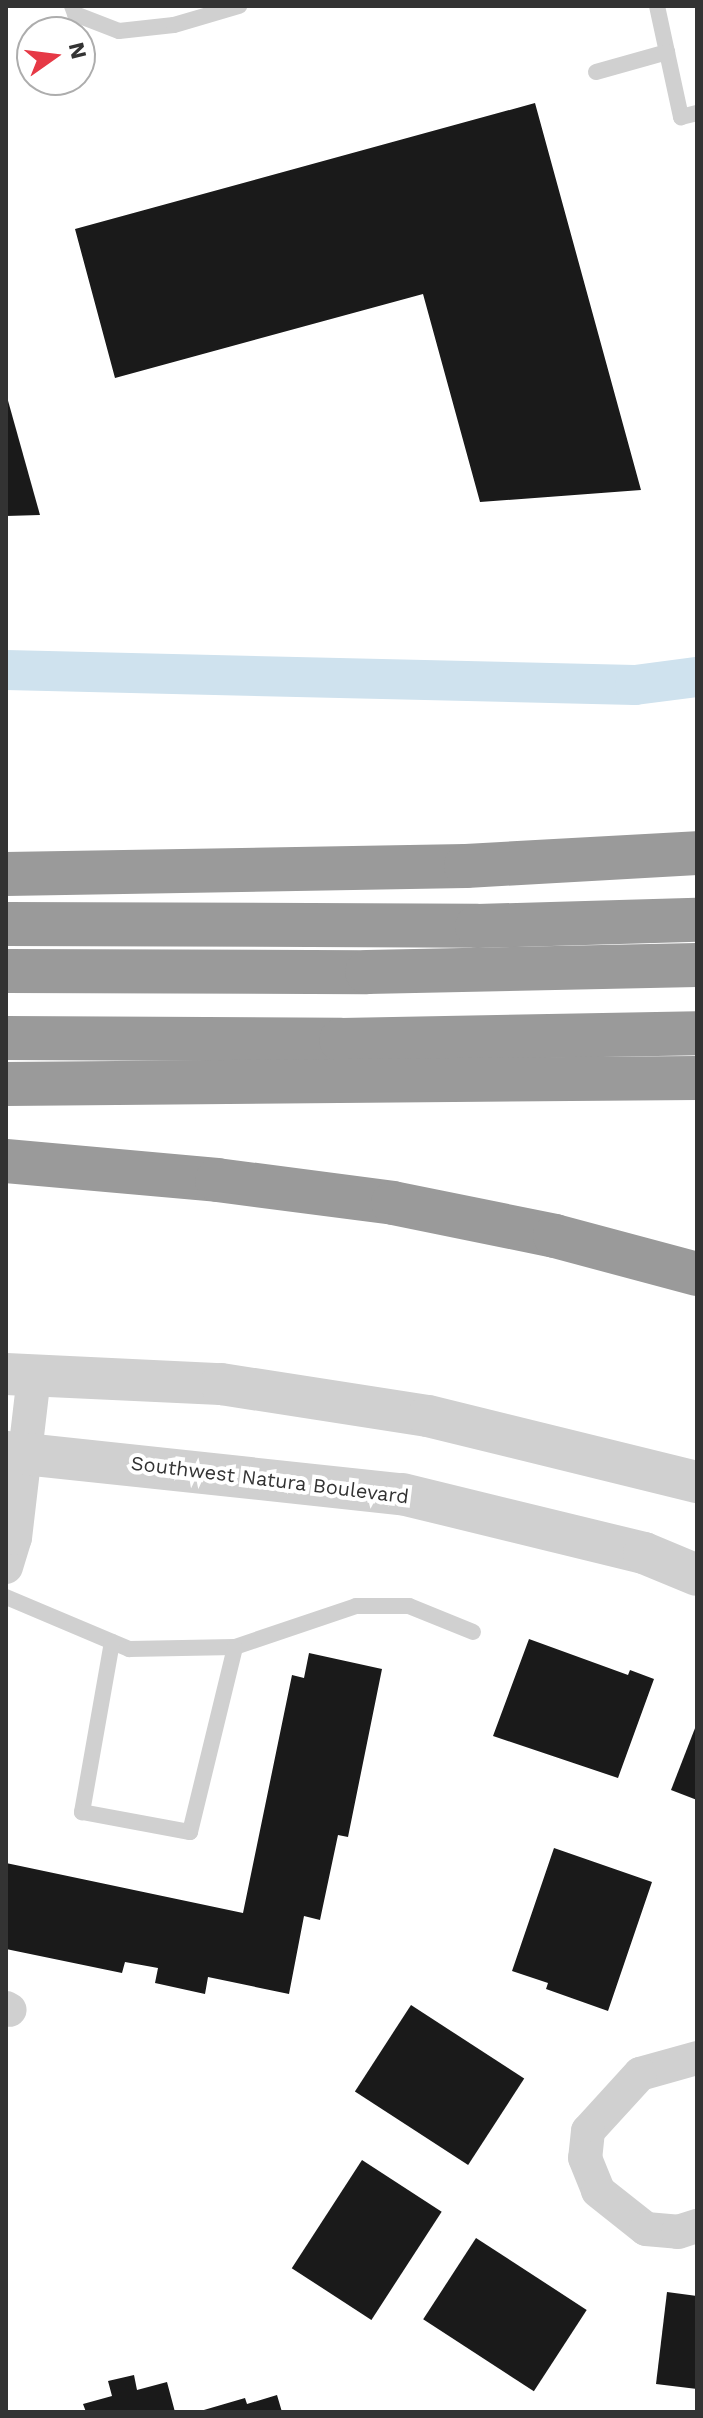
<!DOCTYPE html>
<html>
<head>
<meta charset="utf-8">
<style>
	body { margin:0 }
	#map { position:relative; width:703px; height:2418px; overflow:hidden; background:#fff; font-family:"Work Sans",sans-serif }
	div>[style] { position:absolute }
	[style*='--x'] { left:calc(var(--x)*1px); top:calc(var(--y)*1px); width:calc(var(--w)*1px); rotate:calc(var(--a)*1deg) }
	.canal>* { height:40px; margin:-20px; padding:0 20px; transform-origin:20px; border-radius:20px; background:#cfe2ee }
	.building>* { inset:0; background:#1a1a1a; transform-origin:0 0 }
	.service>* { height:16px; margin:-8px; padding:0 8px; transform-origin:8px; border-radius:8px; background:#d0d0d0 }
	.minor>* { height:34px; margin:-17px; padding:0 17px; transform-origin:17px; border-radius:17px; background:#d0d0d0 }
	.tertiary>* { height:42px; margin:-21px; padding:0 21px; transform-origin:21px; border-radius:21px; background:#d0d0d0 }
	.motorway>* { height:44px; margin:-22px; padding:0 22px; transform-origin:22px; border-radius:22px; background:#9a9a9a }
	span { translate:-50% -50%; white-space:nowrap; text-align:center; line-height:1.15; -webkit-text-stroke:8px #fff; paint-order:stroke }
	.street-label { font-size:20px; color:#333 }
	.frame { position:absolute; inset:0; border:8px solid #333; pointer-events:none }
	.north { position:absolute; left:16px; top:16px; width:80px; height:80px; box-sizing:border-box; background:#fff; border:2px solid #adadad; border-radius:50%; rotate:76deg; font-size:22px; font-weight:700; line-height:32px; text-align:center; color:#333 }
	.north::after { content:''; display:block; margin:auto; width:28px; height:36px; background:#e63946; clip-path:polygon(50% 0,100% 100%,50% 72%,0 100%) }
</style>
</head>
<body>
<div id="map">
	<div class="canal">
		<i style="--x:6;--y:670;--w:629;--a:1.37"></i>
		<i style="--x:635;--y:685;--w:63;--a:-7.4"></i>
	</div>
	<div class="building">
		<i style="clip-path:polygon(535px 103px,641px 490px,480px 502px,423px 294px,115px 378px,75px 229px)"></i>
		<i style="clip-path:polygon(6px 397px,7px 397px,40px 515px,6px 516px)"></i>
		<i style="clip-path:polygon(529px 1639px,628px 1675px,630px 1670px,654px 1679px,618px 1778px,493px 1736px)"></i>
		<i style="clip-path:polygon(309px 1653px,382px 1669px,348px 1837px,338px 1835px,320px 1920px,304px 1916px,289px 1994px,208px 1977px,205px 1994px,155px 1983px,158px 1968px,125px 1962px,122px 1973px,6px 1949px,6px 1863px,243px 1913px,292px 1675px,304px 1678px)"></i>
		<i style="clip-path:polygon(697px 1723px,697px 1800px,671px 1790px)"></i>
		<i style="clip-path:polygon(554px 1848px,652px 1882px,608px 2011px,546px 1989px,548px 1983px,512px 1971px)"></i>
		<i style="left:411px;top:2005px;width:135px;height:103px;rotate:33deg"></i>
		<i style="left:362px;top:2160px;width:95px;height:129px;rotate:33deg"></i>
		<i style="left:476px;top:2238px;width:132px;height:97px;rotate:33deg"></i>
		<i style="clip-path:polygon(667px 2292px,697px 2296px,697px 2389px,656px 2384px)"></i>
		<i style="clip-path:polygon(134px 2375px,137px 2390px,167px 2382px,175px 2412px,86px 2412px,83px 2404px,112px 2396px,108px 2381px)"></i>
		<i style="clip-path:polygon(277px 2395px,282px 2412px,197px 2412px,245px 2398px,247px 2404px)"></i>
	</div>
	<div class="service">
		<i style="--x:72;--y:6;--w:9;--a:69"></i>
		<i style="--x:75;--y:14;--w:47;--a:21.1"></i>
		<i style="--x:119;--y:31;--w:55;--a:-6.2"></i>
		<i style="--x:174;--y:25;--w:68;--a:-16.3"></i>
		<i style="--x:657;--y:6;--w:114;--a:77.8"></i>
		<i style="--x:681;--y:117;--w:16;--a:-14"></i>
		<i style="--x:596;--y:72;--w:74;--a:-15.7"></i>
		<i style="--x:6;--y:1597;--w:134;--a:22.9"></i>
		<i style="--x:129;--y:1649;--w:106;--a:-1.1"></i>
		<i style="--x:235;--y:1647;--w:128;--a:-18.7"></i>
		<i style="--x:356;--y:1606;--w:53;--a:0"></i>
		<i style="--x:409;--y:1606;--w:69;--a:22.1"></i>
		<i style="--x:112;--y:1642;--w:173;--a:100"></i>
		<i style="--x:82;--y:1812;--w:110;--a:10.5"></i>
		<i style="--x:190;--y:1832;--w:190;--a:-76.3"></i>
	</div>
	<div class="minor">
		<i style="--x:6;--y:1567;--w:30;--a:-73"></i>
		<i style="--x:15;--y:1538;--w:162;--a:-83.3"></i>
		<i style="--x:6;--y:2008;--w:4;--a:27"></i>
		<i style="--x:697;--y:2058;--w:59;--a:164.3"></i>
		<i style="--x:640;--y:2074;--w:77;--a:132.4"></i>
		<i style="--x:588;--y:2131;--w:27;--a:96"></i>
		<i style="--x:585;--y:2158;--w:35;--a:68"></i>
		<i style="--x:598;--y:2191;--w:61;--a:38.4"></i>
		<i style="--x:646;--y:2229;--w:32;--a:5"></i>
		<i style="--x:678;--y:2232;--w:20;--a:-18"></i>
	</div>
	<div class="tertiary">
		<i style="--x:6;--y:1374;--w:215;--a:2.7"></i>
		<i style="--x:221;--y:1384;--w:209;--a:8.8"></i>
		<i style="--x:428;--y:1416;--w:277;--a:13.8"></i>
		<i style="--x:6;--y:1452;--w:398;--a:6.1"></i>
		<i style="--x:402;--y:1494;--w:249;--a:13.7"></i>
		<i style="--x:644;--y:1553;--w:57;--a:22.5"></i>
	</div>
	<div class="motorway">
		<i style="--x:6;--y:874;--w:460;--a:-1"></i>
		<i style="--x:466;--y:866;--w:231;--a:-3.2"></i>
		<i style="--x:6;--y:924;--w:471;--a:0.2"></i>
		<i style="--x:477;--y:926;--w:220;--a:-1.6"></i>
		<i style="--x:6;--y:971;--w:361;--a:0.2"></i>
		<i style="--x:367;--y:972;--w:330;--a:-1.2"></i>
		<i style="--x:6;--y:1038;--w:335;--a:0.3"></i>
		<i style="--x:341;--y:1040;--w:356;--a:-1.1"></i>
		<i style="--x:6;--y:1084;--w:691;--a:-0.5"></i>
		<i style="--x:6;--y:1161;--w:212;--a:5.1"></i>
		<i style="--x:217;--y:1180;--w:177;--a:7.4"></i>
		<i style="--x:393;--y:1203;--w:165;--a:11.5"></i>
		<i style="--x:555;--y:1236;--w:147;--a:15"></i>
	</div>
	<div class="street-label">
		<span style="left:270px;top:1480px;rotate:7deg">Southwest Natura Boulevard</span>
	</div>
	<div class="frame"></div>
	<div class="north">N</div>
</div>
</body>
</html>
